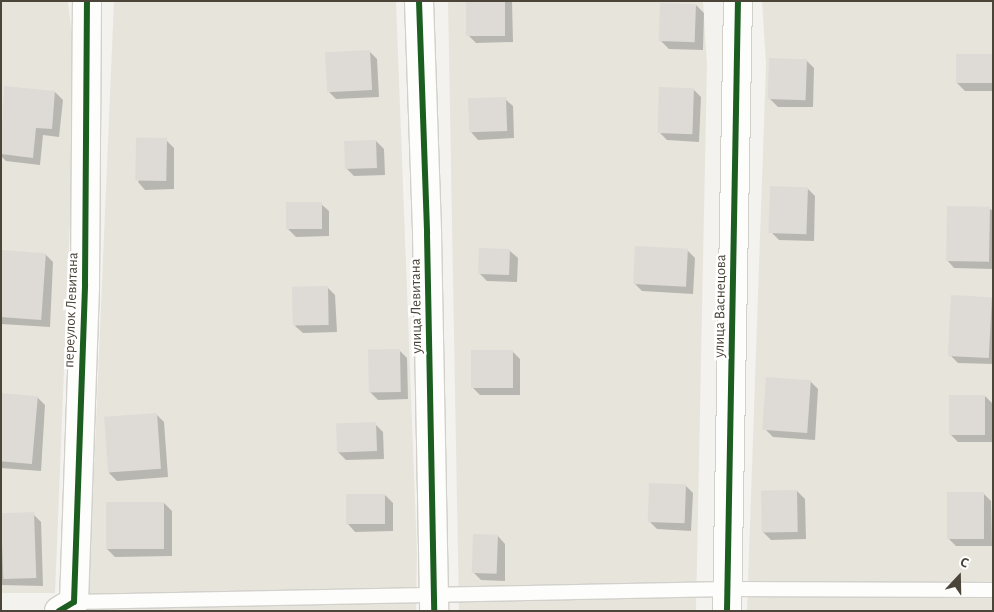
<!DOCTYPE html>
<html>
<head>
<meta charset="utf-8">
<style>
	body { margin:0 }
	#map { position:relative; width:994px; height:612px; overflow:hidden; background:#f4f2ee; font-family:"Alegreya Sans",sans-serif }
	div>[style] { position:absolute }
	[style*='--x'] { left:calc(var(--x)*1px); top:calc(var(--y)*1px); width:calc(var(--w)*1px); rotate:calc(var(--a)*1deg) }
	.residential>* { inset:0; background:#e7e4dc }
	.shadow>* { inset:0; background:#0003 }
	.building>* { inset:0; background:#dedbd6; transform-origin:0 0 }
	.roads { filter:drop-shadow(1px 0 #d2d0cb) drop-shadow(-1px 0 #d2d0cb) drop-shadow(0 1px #d2d0cb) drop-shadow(0 -1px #d2d0cb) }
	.service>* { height:14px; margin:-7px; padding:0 7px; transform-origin:7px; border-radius:7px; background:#fdfdfc }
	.minor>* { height:28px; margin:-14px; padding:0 14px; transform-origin:14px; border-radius:14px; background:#fdfdfc }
	.cycleway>* { height:6px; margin:-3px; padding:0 3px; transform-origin:3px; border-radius:3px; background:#1b5e20 }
	span { translate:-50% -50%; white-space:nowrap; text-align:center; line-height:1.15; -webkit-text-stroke:5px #fff; paint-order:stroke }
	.street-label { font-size:15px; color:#4b4439 }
	.frame { position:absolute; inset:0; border:2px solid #4b4439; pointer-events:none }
	.north { position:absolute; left:934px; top:552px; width:50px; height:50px; -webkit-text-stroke:4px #fff; paint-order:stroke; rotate:21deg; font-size:14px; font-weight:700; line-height:20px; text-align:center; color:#4b4439 }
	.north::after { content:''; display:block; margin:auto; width:18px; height:22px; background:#4b4439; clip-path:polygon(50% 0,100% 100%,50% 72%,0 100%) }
</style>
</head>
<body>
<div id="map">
	<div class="residential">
		<i style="clip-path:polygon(1px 1px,68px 1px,76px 72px,55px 593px,1px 593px)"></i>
		<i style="clip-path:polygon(114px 1px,396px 1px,417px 553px,416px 611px,88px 611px)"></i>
		<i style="clip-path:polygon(448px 1px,703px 1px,707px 64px,696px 611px,459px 611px)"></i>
		<i style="clip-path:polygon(762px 1px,993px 1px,993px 611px,747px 611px,766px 64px)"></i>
	</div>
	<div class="shadow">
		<i style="clip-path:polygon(467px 1px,512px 1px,513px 42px,476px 43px,468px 35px)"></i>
		<i style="clip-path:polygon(696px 5px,704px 13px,703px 50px,669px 49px,661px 41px)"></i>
		<i style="clip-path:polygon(369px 51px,377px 59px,379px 97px,336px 99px,328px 91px)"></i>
		<i style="clip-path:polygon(993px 56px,993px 91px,965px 91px,957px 83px)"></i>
		<i style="clip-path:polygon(806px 60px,814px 68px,813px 107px,778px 107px,770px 99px)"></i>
		<i style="clip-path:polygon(5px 87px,55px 92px,63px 100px,59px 137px,43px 135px,40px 165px,6px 161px,1px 156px)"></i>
		<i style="clip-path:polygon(693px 89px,701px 97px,699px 142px,667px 140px,659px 132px)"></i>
		<i style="clip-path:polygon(505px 99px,513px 106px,514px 138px,478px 140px,471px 132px)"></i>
		<i style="clip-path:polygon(166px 140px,174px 148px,174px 189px,145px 190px,138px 182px)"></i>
		<i style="clip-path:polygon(376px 141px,384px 149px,385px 175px,354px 176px,346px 168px)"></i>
		<i style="clip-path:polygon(807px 188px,815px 196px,814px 241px,779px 240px,771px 232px)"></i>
		<i style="clip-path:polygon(321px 204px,329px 211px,329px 236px,296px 237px,288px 229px)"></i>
		<i style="clip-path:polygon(989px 208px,993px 211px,993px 269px,954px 268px,947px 260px)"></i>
		<i style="clip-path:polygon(687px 250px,695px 258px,693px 294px,642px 291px,634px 283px)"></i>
		<i style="clip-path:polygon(510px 251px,518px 258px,517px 282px,487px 281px,479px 273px)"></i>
		<i style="clip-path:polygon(1px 252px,45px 254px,53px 262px,50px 327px,1px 324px)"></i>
		<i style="clip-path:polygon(327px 287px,335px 295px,337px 332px,303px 333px,295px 326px)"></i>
		<i style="clip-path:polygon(992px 298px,993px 364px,958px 363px,950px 355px)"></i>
		<i style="clip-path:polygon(399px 350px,407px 358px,408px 399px,378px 400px,370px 392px)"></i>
		<i style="clip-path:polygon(512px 351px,520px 359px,520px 395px,480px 395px,472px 387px)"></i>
		<i style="clip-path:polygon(810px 381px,818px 389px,815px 440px,773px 437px,765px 429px)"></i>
		<i style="clip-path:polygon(1px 394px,37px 397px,45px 405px,41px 471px,1px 468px)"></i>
		<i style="clip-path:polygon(985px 396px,993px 404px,992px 442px,958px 442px,950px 434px)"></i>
		<i style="clip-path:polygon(156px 414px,164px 422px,168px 477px,117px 481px,109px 473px)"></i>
		<i style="clip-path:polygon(375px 424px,383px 432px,384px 459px,346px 460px,338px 452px)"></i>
		<i style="clip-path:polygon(685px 485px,693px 493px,691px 531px,657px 529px,649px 521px)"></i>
		<i style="clip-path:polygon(797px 491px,805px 499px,806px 539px,771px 540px,763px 532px)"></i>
		<i style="clip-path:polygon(983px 493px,991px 501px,992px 546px,956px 546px,948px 538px)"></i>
		<i style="clip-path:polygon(385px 495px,393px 503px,393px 531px,355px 532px,348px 524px)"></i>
		<i style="clip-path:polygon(164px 503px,172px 511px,172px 556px,115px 557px,107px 549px)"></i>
		<i style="clip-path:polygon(1px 514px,33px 514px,41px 522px,43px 586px,1px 585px)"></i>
		<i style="clip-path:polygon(498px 536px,505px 544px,505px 581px,481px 580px,474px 573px)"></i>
	</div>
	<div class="building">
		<i style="left:466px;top:1px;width:39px;height:35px"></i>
		<i style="left:660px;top:3px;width:36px;height:38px;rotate:2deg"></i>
		<i style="left:370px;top:50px;width:40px;height:45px;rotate:87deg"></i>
		<i style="left:956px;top:54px;width:37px;height:29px"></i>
		<i style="left:769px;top:58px;width:38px;height:41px;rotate:2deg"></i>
		<i style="clip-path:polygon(4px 86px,55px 91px,52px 129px,36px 128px,33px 158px,1px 154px)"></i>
		<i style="left:659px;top:87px;width:35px;height:46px;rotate:2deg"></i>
		<i style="left:506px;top:97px;width:34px;height:38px;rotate:88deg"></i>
		<i style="left:167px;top:138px;width:43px;height:31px;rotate:91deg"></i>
		<i style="left:376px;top:140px;width:28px;height:32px;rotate:88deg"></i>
		<i style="left:770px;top:186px;width:38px;height:47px;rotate:2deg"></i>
		<i style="left:322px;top:202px;width:27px;height:36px;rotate:90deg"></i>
		<i style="left:947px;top:206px;width:43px;height:55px;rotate:1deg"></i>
		<i style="left:635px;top:246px;width:53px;height:38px;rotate:3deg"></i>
		<i style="left:479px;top:248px;width:31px;height:26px;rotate:2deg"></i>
		<i style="left:1px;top:250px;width:45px;height:67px;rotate:4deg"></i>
		<i style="left:328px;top:286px;width:39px;height:36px;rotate:89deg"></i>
		<i style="left:951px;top:295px;width:41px;height:61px;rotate:3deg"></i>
		<i style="left:400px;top:349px;width:43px;height:32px;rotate:89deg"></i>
		<i style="left:471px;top:350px;width:42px;height:38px"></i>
		<i style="left:766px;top:377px;width:45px;height:53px;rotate:4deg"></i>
		<i style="left:1px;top:393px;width:37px;height:68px;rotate:5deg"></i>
		<i style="left:949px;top:395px;width:36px;height:40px"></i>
		<i style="left:157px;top:413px;width:56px;height:53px;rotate:86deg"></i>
		<i style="left:376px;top:422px;width:29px;height:40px;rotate:88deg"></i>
		<i style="left:649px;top:483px;width:37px;height:39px;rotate:2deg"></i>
		<i style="left:797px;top:490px;width:42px;height:36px;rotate:89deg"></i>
		<i style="left:947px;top:492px;width:37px;height:47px"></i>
		<i style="left:346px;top:494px;width:39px;height:30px"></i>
		<i style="left:106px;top:502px;width:58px;height:47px"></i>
		<i style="left:34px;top:512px;width:66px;height:33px;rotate:88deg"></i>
		<i style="left:473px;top:534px;width:25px;height:39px;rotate:2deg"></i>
	</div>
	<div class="roads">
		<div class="service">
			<i style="--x:74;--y:602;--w:653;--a:-1.14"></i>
			<i style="--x:727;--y:589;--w:266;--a:0.2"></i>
		</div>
		<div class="minor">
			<i style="--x:419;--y:1;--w:233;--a:88"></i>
			<i style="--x:427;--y:234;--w:377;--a:88.9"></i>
			<i style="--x:59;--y:611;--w:17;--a:-31"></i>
			<i style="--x:74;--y:602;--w:318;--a:-88"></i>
			<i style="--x:85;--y:284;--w:283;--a:-89.6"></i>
			<i style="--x:727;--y:611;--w:610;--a:-88.97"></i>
		</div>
	</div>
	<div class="cycleway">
		<i style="--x:419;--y:1;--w:233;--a:88"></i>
		<i style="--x:427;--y:234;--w:377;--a:88.9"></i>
		<i style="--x:59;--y:611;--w:17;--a:-31"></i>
		<i style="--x:74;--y:602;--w:318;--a:-88"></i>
		<i style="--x:85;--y:284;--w:283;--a:-89.6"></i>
		<i style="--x:727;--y:611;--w:610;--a:-88.97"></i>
	</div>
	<div class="street-label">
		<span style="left:416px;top:306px;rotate:-91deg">улица Левитана</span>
		<span style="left:720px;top:306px;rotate:-89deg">улица Васнецова</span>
		<span style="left:71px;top:310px;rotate:-88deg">переулок Левитана</span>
	</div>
	<div class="frame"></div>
	<div class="north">С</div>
</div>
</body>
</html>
